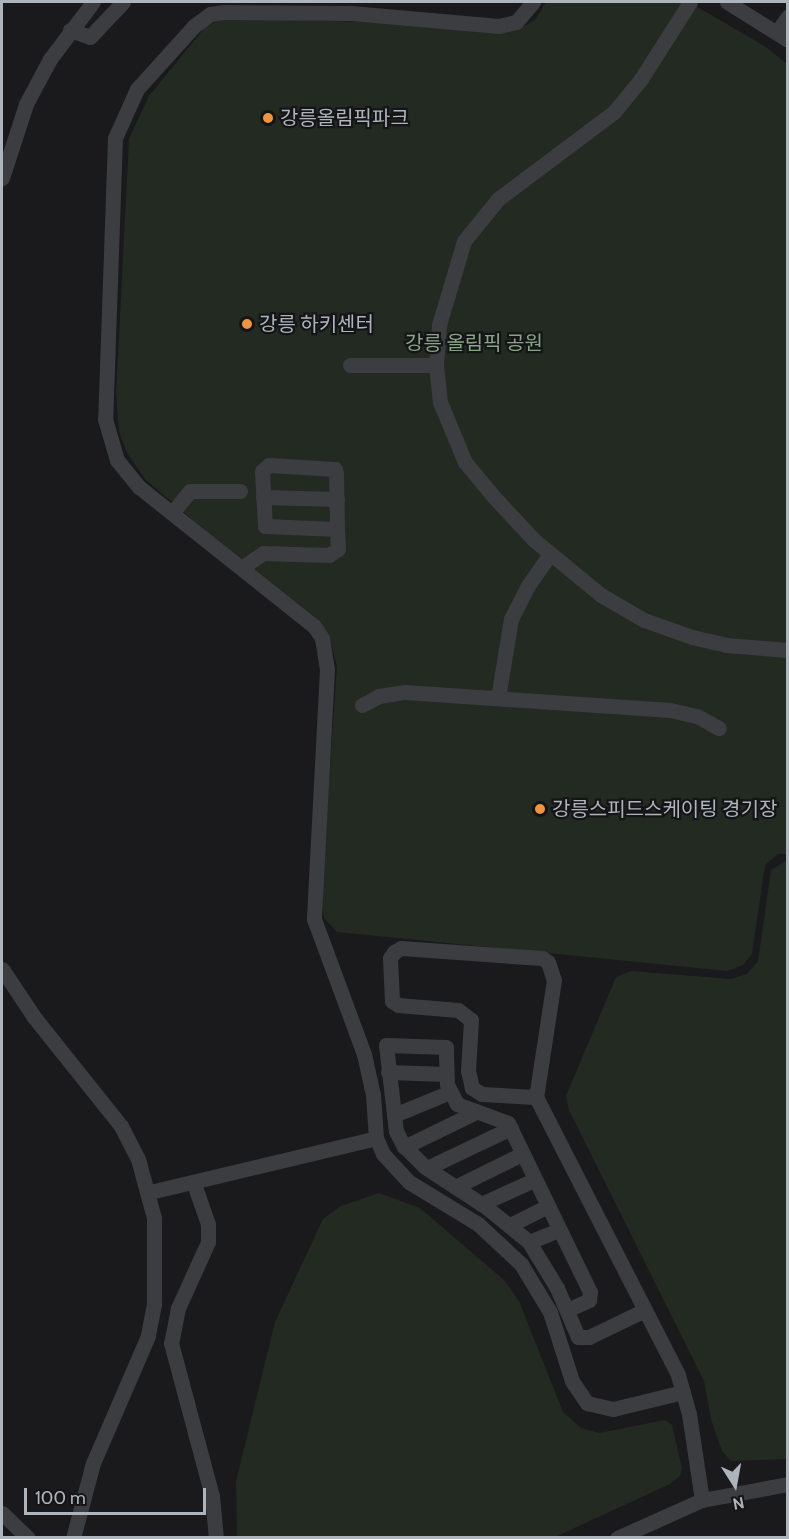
<!DOCTYPE html>
<html>
<head>
<meta charset="utf-8">
<style>
	body { margin:0 }
	#map { position:relative; width:789px; height:1539px; overflow:hidden; background:#1a1a1c; font-family:Cabin,"Noto Sans KR",sans-serif }
	div>[style] { position:absolute }
	[style*='--x'] { left:calc(var(--x)*1px); top:calc(var(--y)*1px); width:calc(var(--w)*1px); rotate:calc(var(--a)*1deg) }
	.green>* { inset:0; background:#222a22 }
	.minor>* { height:15px; margin:-7.5px; padding:0 7.5px; transform-origin:7.5px; border-radius:7.5px; background:#3b3d41 }
	.dots>* { width:16px; height:16px; translate:-50% -50%; box-sizing:border-box; border:3px solid #151517; border-radius:50% }
	span { translate:-50% -50%; white-space:nowrap; text-align:center; line-height:1.15; -webkit-text-stroke:4.5px #151517; paint-order:stroke }
	.poi-label { font-size:20px; color:#adb4bb }
	.left { translate:0 -50%; text-align:left }
	.park-label { font-size:20px; color:#88a685 }
	.frame { position:absolute; inset:0; border:3px solid #adb4bb; pointer-events:none }
	.north { position:absolute; left:705px; top:1455px; width:60px; height:60px; -webkit-text-stroke:4px #151517; paint-order:stroke; rotate:169deg; font-size:16px; font-weight:700; line-height:24px; text-align:center; color:#adb4bb }
	.north::after { content:''; display:block; margin:auto; width:21px; height:27px; background:#adb4bb; clip-path:polygon(50% 0,100% 100%,50% 72%,0 100%) }
	.scale { position:absolute; left:24px; top:1488px; width:182px; height:27px; box-sizing:border-box; border:3px solid #adb4bb; border-top:0; padding-left:8px; font-size:18px; line-height:21px; white-space:nowrap; color:#adb4bb; -webkit-text-stroke:4px #151517; paint-order:stroke }
</style>
</head>
<body>
<div id="map">
	<div class="green">
		<i style="clip-path:polygon(546px 2px,689px 2px,766px 47px,787px 64px,787px 854px,778px 854px,765px 865px,752px 954px,743px 965px,727px 971px,337px 932px,324px 918px,321px 895px,337px 666px,329px 636px,145px 479px,127px 453px,119px 431px,116px 394px,129px 139px,149px 96px,206px 26px,226px 17px,521px 28px,535px 20px)"></i>
		<i style="clip-path:polygon(787px 860px,787px 1459px,731px 1461px,722px 1451px,711px 1419px,704px 1381px,569px 1110px,566px 1096px,616px 977px,631px 971px,731px 979px,747px 974px,758px 961px,771px 870px)"></i>
		<i style="clip-path:polygon(379px 1193px,420px 1208px,504px 1280px,519px 1301px,563px 1412px,581px 1428px,599px 1433px,665px 1420px,672px 1425px,682px 1468px,680px 1476px,670px 1484px,555px 1537px,237px 1537px,236px 1481px,275px 1322px,323px 1219px,341px 1206px)"></i>
	</div>
	<div class="minor">
		<i style="--x:533;--y:2;--w:26;--a:130"></i>
		<i style="--x:516;--y:22;--w:17;--a:167"></i>
		<i style="--x:499;--y:26;--w:151;--a:-175"></i>
		<i style="--x:349;--y:13;--w:125;--a:-179.5"></i>
		<i style="--x:224;--y:12;--w:14;--a:172"></i>
		<i style="--x:210;--y:14;--w:20;--a:143"></i>
		<i style="--x:194;--y:26;--w:85;--a:132.1"></i>
		<i style="--x:137;--y:89;--w:54;--a:114.2"></i>
		<i style="--x:115;--y:138;--w:281;--a:92"></i>
		<i style="--x:105;--y:419;--w:43;--a:73.7"></i>
		<i style="--x:117;--y:460;--w:35;--a:51"></i>
		<i style="--x:139;--y:487;--w:223;--a:38.5"></i>
		<i style="--x:314;--y:626;--w:14;--a:56"></i>
		<i style="--x:322;--y:638;--w:31;--a:81"></i>
		<i style="--x:327;--y:669;--w:250;--a:93"></i>
		<i style="--x:314;--y:919;--w:144;--a:69.7"></i>
		<i style="--x:364;--y:1054;--w:42;--a:77.6"></i>
		<i style="--x:373;--y:1095;--w:43;--a:86"></i>
		<i style="--x:376;--y:1138;--w:17;--a:66"></i>
		<i style="--x:383;--y:1154;--w:38;--a:47"></i>
		<i style="--x:409;--y:1182;--w:81;--a:31.3"></i>
		<i style="--x:478;--y:1224;--w:59;--a:42.9"></i>
		<i style="--x:521;--y:1264;--w:56;--a:58.9"></i>
		<i style="--x:550;--y:1312;--w:72;--a:72.3"></i>
		<i style="--x:572;--y:1381;--w:27;--a:56"></i>
		<i style="--x:587;--y:1403;--w:27;--a:13"></i>
		<i style="--x:613;--y:1409;--w:72;--a:-13.7"></i>
		<i style="--x:690;--y:2;--w:91;--a:122.5"></i>
		<i style="--x:641;--y:79;--w:43;--a:129.3"></i>
		<i style="--x:614;--y:112;--w:145;--a:143.1"></i>
		<i style="--x:498;--y:199;--w:54;--a:129"></i>
		<i style="--x:464;--y:241;--w:88;--a:106.6"></i>
		<i style="--x:439;--y:325;--w:40;--a:94.3"></i>
		<i style="--x:436;--y:365;--w:37;--a:84"></i>
		<i style="--x:440;--y:402;--w:65;--a:67.4"></i>
		<i style="--x:465;--y:462;--w:45;--a:50.4"></i>
		<i style="--x:494;--y:497;--w:59;--a:47.1"></i>
		<i style="--x:534;--y:540;--w:87;--a:39.4"></i>
		<i style="--x:601;--y:595;--w:50;--a:30.2"></i>
		<i style="--x:644;--y:620;--w:51;--a:19.5"></i>
		<i style="--x:692;--y:637;--w:35;--a:13"></i>
		<i style="--x:726;--y:645;--w:62;--a:4.6"></i>
		<i style="--x:727;--y:2;--w:72;--a:31.9"></i>
		<i style="--x:70;--y:30;--w:21;--a:19"></i>
		<i style="--x:90;--y:37;--w:48;--a:-46.7"></i>
		<i style="--x:777;--y:32;--w:19;--a:-55"></i>
		<i style="--x:2;--y:178;--w:78;--a:-72"></i>
		<i style="--x:26;--y:104;--w:51;--a:-61.9"></i>
		<i style="--x:50;--y:59;--w:71;--a:-53"></i>
		<i style="--x:350;--y:365;--w:86;--a:0"></i>
		<i style="--x:263;--y:497;--w:74;--a:1.5"></i>
		<i style="--x:172;--y:513;--w:28;--a:-51"></i>
		<i style="--x:190;--y:491;--w:50;--a:0"></i>
		<i style="--x:241;--y:568;--w:27;--a:-34"></i>
		<i style="--x:263;--y:553;--w:66;--a:1.7"></i>
		<i style="--x:329;--y:555;--w:11;--a:-34"></i>
		<i style="--x:338;--y:549;--w:20;--a:-93"></i>
		<i style="--x:337;--y:529;--w:55;--a:-91"></i>
		<i style="--x:336;--y:474;--w:5;--a:-101"></i>
		<i style="--x:335;--y:469;--w:66;--a:-176.5"></i>
		<i style="--x:269;--y:465;--w:9;--a:139"></i>
		<i style="--x:262;--y:471;--w:55;--a:86.9"></i>
		<i style="--x:265;--y:526;--w:72;--a:2.4"></i>
		<i style="--x:498;--y:698;--w:80;--a:-80.7"></i>
		<i style="--x:511;--y:619;--w:36;--a:-63"></i>
		<i style="--x:527;--y:587;--w:40;--a:-55.1"></i>
		<i style="--x:362;--y:705;--w:19;--a:-28"></i>
		<i style="--x:379;--y:696;--w:26;--a:-9"></i>
		<i style="--x:405;--y:692;--w:266;--a:3.9"></i>
		<i style="--x:670;--y:710;--w:28;--a:13"></i>
		<i style="--x:697;--y:716;--w:25;--a:29"></i>
		<i style="--x:2;--y:969;--w:58;--a:56.3"></i>
		<i style="--x:34;--y:1017;--w:139;--a:51.4"></i>
		<i style="--x:121;--y:1126;--w:37;--a:63"></i>
		<i style="--x:138;--y:1159;--w:61;--a:74.8"></i>
		<i style="--x:154;--y:1218;--w:86;--a:90"></i>
		<i style="--x:154;--y:1304;--w:33;--a:101"></i>
		<i style="--x:148;--y:1336;--w:138;--a:113.4"></i>
		<i style="--x:93;--y:1463;--w:78;--a:104.9"></i>
		<i style="--x:388;--y:1072;--w:58;--a:2"></i>
		<i style="--x:536;--y:1097;--w:54;--a:-176.8"></i>
		<i style="--x:482;--y:1094;--w:12;--a:-149"></i>
		<i style="--x:472;--y:1088;--w:17;--a:-103"></i>
		<i style="--x:468;--y:1071;--w:51;--a:-86.6"></i>
		<i style="--x:471;--y:1020;--w:16;--a:-142"></i>
		<i style="--x:458;--y:1010;--w:60;--a:-175.2"></i>
		<i style="--x:398;--y:1005;--w:7;--a:-146"></i>
		<i style="--x:392;--y:1001;--w:43;--a:-92.7"></i>
		<i style="--x:390;--y:958;--w:7;--a:-56"></i>
		<i style="--x:394;--y:952;--w:8;--a:-30"></i>
		<i style="--x:401;--y:948;--w:141;--a:4.1"></i>
		<i style="--x:542;--y:958;--w:7;--a:34"></i>
		<i style="--x:548;--y:962;--w:19;--a:72"></i>
		<i style="--x:554;--y:980;--w:118;--a:98.7"></i>
		<i style="--x:536;--y:1097;--w:312;--a:62.9"></i>
		<i style="--x:678;--y:1375;--w:41;--a:74.2"></i>
		<i style="--x:689;--y:1414;--w:87;--a:81.4"></i>
		<i style="--x:394;--y:1115;--w:61;--a:-22.3"></i>
		<i style="--x:404;--y:1147;--w:80;--a:-25.9"></i>
		<i style="--x:427;--y:1168;--w:93;--a:-25.5"></i>
		<i style="--x:194;--y:1184;--w:42;--a:70.7"></i>
		<i style="--x:208;--y:1224;--w:18;--a:90"></i>
		<i style="--x:208;--y:1242;--w:72;--a:114.4"></i>
		<i style="--x:178;--y:1308;--w:36;--a:101"></i>
		<i style="--x:171;--y:1343;--w:158;--a:75"></i>
		<i style="--x:212;--y:1496;--w:42;--a:84.6"></i>
		<i style="--x:455;--y:1187;--w:75;--a:-26.2"></i>
		<i style="--x:150;--y:1192;--w:232;--a:-13.4"></i>
		<i style="--x:481;--y:1204;--w:58;--a:-24.4"></i>
		<i style="--x:510;--y:1225;--w:40;--a:-26.6"></i>
		<i style="--x:529;--y:1242;--w:31;--a:-22"></i>
		<i style="--x:567;--y:1310;--w:24;--a:-24"></i>
		<i style="--x:589;--y:1300;--w:8;--a:-83"></i>
		<i style="--x:590;--y:1292;--w:188;--a:-115.9"></i>
		<i style="--x:508;--y:1123;--w:54;--a:-159.6"></i>
		<i style="--x:457;--y:1104;--w:22;--a:-117"></i>
		<i style="--x:447;--y:1084;--w:37;--a:-92"></i>
		<i style="--x:446;--y:1047;--w:60;--a:-178.1"></i>
		<i style="--x:386;--y:1045;--w:87;--a:83.4"></i>
		<i style="--x:396;--y:1131;--w:16;--a:63"></i>
		<i style="--x:403;--y:1145;--w:31;--a:45"></i>
		<i style="--x:425;--y:1167;--w:73;--a:33.3"></i>
		<i style="--x:486;--y:1207;--w:55;--a:39.1"></i>
		<i style="--x:529;--y:1242;--w:54;--a:58.7"></i>
		<i style="--x:557;--y:1288;--w:53;--a:66.8"></i>
		<i style="--x:578;--y:1337;--w:11;--a:0"></i>
		<i style="--x:589;--y:1337;--w:62;--a:-25.7"></i>
		<i style="--x:2;--y:1513;--w:36;--a:44"></i>
		<i style="--x:617;--y:1538;--w:93;--a:-24.1"></i>
		<i style="--x:702;--y:1500;--w:87;--a:-10.5"></i>
	</div>
	<div class="dots">
		<i style="left:268px;top:118px;background:#ef943f"></i>
		<i style="left:247px;top:324px;background:#ef943f"></i>
		<i style="left:540px;top:809px;background:#ef943f"></i>
	</div>
	<div class="poi-label">
		<span class="left" style="left:280px;top:118px">강릉올림픽파크</span>
		<span class="left" style="left:259px;top:324px">강릉 하키센터</span>
		<span class="left" style="left:552px;top:809px">강릉스피드스케이팅 경기장</span>
	</div>
	<div class="park-label">
		<span style="left:474px;top:343px">강릉 올림픽 공원</span>
	</div>
	<div class="frame"></div>
	<div class="north">N</div>
	<div class="scale">100 m</div>
</div>
</body>
</html>
